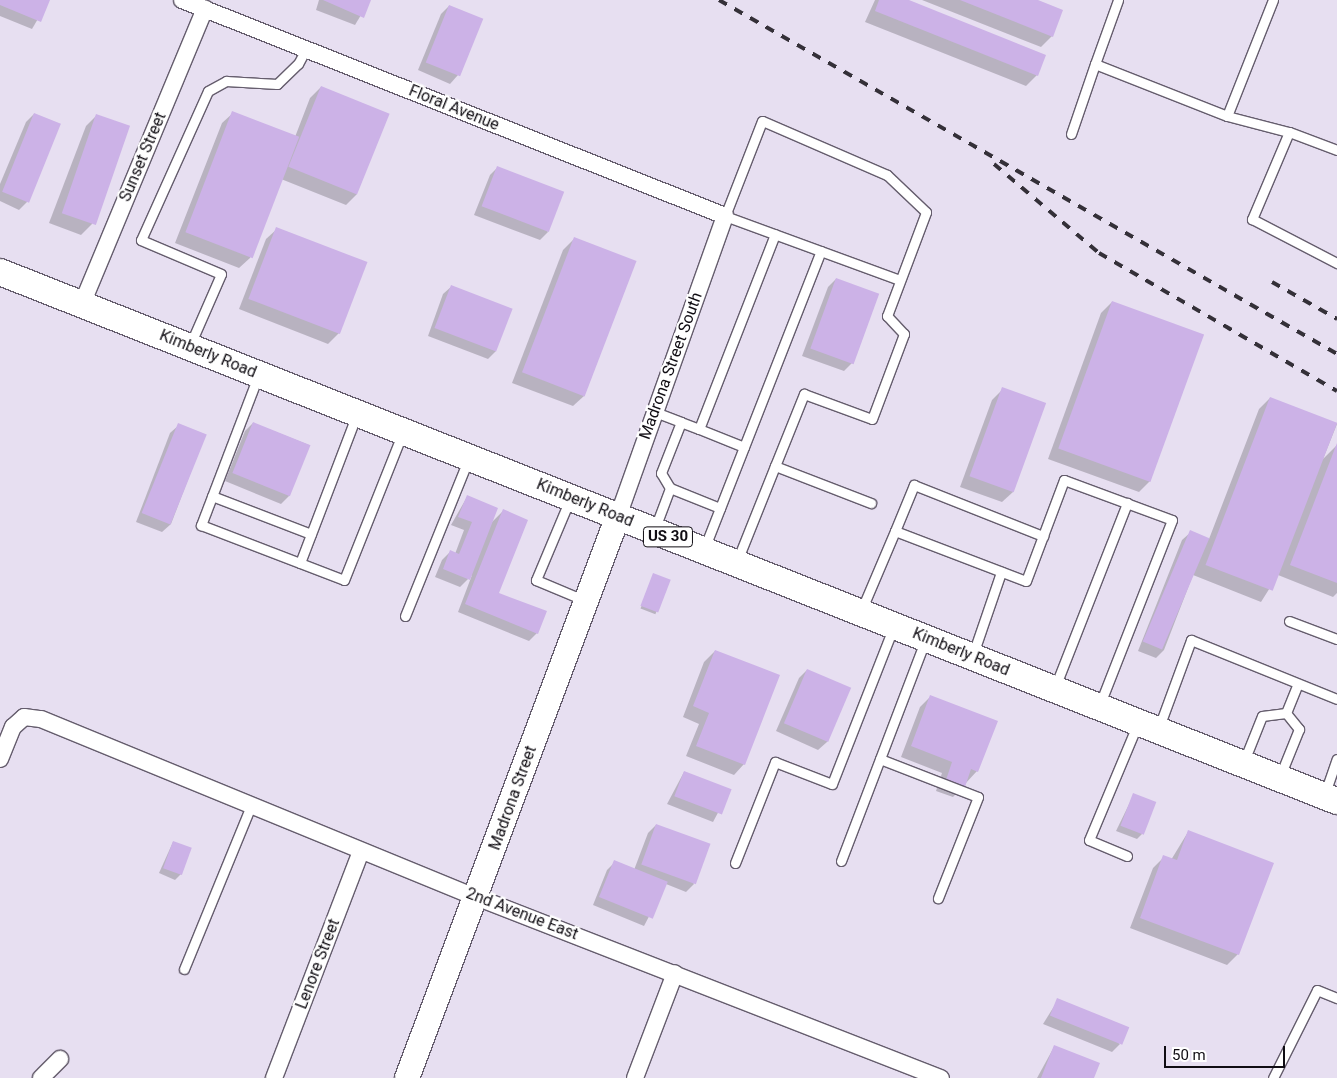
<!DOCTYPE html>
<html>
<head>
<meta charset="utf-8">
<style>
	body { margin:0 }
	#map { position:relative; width:1337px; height:1078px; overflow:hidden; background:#e7dff1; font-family:Roboto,sans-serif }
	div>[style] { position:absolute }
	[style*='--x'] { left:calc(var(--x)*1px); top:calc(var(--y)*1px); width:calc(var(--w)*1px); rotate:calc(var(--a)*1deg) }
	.shadow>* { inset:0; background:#0003; transform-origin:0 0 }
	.building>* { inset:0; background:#ccb2e7; transform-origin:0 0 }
	.roads { filter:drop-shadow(1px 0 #655d6d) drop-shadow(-1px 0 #655d6d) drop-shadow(0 1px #655d6d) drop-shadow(0 -1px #655d6d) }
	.lane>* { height:9px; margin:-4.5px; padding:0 4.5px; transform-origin:4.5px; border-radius:4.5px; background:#fff }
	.street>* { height:16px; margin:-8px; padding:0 8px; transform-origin:8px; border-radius:8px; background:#fff }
	.secondary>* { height:24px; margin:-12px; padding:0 12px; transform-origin:12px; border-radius:12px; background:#fff }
	.primary>* { height:26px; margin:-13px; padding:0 13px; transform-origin:13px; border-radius:13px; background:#fff }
	.rail>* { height:4px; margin-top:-2px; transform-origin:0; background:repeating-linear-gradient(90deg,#343038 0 9px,transparent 0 18px) }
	span { translate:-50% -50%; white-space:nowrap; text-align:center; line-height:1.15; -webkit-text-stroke:4.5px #fff; paint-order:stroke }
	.shield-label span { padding:1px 4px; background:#fff; border:1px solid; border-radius:4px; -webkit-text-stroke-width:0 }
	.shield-label { font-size:15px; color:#100d13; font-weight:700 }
	.street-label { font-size:16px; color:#100d13 }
	.scale { position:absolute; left:1164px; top:1046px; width:121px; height:22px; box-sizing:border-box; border:2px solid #100d13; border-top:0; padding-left:6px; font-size:15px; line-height:18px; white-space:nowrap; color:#100d13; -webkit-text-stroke:4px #fff; paint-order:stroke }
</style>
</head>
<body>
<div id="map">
	<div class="shadow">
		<i style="clip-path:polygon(0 0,49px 0,32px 29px,0 16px)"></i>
		<i style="clip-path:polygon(319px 0,370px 0,355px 25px,316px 10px)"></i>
		<i style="clip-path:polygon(875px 0,905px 0,1037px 75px,1026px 86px,865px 22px)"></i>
		<i style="clip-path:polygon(922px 0,1035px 0,1052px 36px,1041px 47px)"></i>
		<i style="clip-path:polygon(449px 6px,458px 75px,450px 84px,418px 70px,441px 14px)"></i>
		<i style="clip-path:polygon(321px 87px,357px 194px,346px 205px,281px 179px,250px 258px,239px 268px,175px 243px,222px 123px,233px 113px,295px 137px,310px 98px)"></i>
		<i style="clip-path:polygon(34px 114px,27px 202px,19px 210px,0 201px,0 184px,26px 122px)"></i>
		<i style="clip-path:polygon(97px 115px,92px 224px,81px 235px,49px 223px,86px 126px)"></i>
		<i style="clip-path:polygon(498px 167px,548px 232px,540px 240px,474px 215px,490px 175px)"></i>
		<i style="clip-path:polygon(277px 229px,339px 333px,328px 344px,239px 309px,266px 239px)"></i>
		<i style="clip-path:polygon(574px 239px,635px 262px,584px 396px,573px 406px,512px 383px,563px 250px)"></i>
		<i style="clip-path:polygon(836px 279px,852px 363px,844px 371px,802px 356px,828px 287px)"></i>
		<i style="clip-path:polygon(452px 286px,496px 351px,488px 359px,428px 336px,443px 294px)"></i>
		<i style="clip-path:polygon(1112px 302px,1150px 481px,1139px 492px,1048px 459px,1101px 313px)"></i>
		<i style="clip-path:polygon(1003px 389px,1045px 404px,1013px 492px,1002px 502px,960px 487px,992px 400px)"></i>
		<i style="clip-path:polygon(1270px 398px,1337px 424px,1323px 459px,1337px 445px,1337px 593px,1333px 597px,1278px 575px,1261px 602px,1193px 575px,1164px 650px,1156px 658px,1138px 651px,1182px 540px,1191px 532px,1209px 539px,1259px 409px)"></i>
		<i style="clip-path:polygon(253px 423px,309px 445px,289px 496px,281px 504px,225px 481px,245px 431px)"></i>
		<i style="clip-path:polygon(179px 425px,205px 435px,171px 524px,162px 532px,136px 522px,170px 433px)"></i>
		<i style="clip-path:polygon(467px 497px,491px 523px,503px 511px,497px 593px,537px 633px,529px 641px,458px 612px,472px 575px,460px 587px,435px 577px,442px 560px,450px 552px,455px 554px,464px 530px,451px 525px)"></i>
		<i style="left:654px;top:575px;width:16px;height:36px;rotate:22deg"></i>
		<i style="clip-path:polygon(715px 651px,744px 764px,734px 775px,686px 756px,699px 724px,683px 717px,704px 662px)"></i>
		<i style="clip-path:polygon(807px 670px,849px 688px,827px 742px,818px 750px,776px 731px,799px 678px)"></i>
		<i style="clip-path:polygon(931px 696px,977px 771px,953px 797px,936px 791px,942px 773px,901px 757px,920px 707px)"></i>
		<i style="clip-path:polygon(684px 772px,730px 790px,713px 822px,667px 804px)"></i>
		<i style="clip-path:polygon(1134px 794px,1142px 834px,1137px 839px,1116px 831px)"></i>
		<i style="clip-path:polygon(656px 825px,694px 884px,686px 892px,666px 884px,644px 926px,593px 905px,607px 870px,615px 862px,634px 870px,648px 833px)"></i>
		<i style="clip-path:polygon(1188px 832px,1238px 954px,1227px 965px,1130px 928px,1153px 868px,1164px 857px,1171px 860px)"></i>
		<i style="clip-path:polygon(173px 842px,181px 874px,175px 880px,159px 873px)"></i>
		<i style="clip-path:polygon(1058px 1000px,1120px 1044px,1112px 1052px,1043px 1024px)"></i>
		<i style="clip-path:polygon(1054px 1047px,1092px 1078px,1037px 1078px)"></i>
	</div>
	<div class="building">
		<i style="clip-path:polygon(0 0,50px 0,41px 22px,0 5px)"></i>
		<i style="clip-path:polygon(323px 0,371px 0,364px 18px)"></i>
		<i style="clip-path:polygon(879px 0,909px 0,1046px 55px,1038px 76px,875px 11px)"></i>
		<i style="clip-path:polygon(960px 0,1038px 0,1063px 10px,1053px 37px)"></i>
		<i style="left:449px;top:5px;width:37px;height:62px;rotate:22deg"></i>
		<i style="left:321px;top:86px;width:74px;height:87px;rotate:22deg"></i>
		<i style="left:232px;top:111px;width:72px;height:130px;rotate:21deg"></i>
		<i style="left:34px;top:113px;width:29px;height:85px;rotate:22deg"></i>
		<i style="left:96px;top:114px;width:36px;height:105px;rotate:19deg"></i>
		<i style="left:497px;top:166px;width:72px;height:43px;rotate:21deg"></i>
		<i style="left:276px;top:227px;width:98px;height:77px;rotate:21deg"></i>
		<i style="left:574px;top:237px;width:67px;height:145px;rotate:21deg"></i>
		<i style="left:836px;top:278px;width:46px;height:75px;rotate:20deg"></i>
		<i style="left:451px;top:285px;width:66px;height:46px;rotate:21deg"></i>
		<i style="left:1112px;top:301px;width:98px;height:157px;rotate:20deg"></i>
		<i style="left:1002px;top:387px;width:47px;height:95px;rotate:20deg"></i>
		<i style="left:1270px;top:397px;width:72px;height:180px;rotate:21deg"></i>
		<i style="left:253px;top:422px;width:62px;height:55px;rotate:22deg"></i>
		<i style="left:178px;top:423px;width:31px;height:97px;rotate:22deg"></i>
		<i style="clip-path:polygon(1337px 443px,1337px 583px,1290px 565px)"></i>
		<i style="clip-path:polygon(467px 495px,498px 508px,470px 580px,443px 569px,450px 550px,459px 554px,472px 522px,458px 517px)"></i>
		<i style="clip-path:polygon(503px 509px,528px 520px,499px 593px,547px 611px,538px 634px,465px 604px)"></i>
		<i style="left:1190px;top:530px;width:21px;height:121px;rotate:23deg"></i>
		<i style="left:653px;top:573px;width:19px;height:35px;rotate:21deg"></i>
		<i style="clip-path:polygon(715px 650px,780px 675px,745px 765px,696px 746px,709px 713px,693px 706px)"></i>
		<i style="left:807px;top:669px;width:48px;height:59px;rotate:23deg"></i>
		<i style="clip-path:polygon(930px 695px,998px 721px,978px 772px,971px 769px,965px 787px,946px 780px,952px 762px,911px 746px)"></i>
		<i style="left:684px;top:771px;width:51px;height:27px;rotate:21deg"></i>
		<i style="left:1133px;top:793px;width:25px;height:35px;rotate:21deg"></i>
		<i style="left:656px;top:824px;width:58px;height:43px;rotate:20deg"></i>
		<i style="clip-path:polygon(1188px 830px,1274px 863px,1239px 955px,1140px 918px,1163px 855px,1177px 860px)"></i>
		<i style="left:173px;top:841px;width:20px;height:29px;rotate:20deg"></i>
		<i style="left:614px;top:860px;width:58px;height:40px;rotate:22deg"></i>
		<i style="left:1057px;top:998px;width:78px;height:19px;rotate:22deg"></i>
		<i style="clip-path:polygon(1054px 1045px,1100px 1063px,1094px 1078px,1041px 1078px)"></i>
	</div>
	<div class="roads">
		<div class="lane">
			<i style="--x:1095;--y:64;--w:68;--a:-70.2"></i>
			<i style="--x:1227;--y:116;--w:125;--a:-68.4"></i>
			<i style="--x:1071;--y:134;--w:74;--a:-71.1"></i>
			<i style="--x:1095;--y:64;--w:142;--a:21.5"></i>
			<i style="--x:1227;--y:116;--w:64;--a:14.5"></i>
			<i style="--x:1337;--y:150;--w:51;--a:-159.4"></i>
			<i style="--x:1289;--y:132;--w:95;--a:113"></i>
			<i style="--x:1252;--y:219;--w:96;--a:27.4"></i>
			<i style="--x:190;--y:345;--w:77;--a:-66.4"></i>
			<i style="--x:221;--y:274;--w:87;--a:-157"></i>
			<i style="--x:141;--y:240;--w:163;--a:-65.8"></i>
			<i style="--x:208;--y:91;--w:21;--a:-29"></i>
			<i style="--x:226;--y:81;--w:51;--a:3.4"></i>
			<i style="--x:277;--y:84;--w:29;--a:-44"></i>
			<i style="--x:298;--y:64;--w:17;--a:-62"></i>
			<i style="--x:258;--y:376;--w:160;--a:110.9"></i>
			<i style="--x:201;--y:525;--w:153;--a:21"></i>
			<i style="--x:344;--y:580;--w:157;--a:-68.3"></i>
			<i style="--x:655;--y:412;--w:28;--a:21"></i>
			<i style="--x:699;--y:429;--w:19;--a:-159"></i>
			<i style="--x:681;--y:422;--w:55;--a:111.4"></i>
			<i style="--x:661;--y:473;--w:17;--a:59"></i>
			<i style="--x:670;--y:488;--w:54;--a:21.8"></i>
			<i style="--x:744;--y:447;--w:48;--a:-158.2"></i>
			<i style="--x:699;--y:429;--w:209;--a:-68.7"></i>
			<i style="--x:775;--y:466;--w:78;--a:-68.1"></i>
			<i style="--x:804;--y:394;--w:72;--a:20.2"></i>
			<i style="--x:872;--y:419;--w:91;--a:-69.4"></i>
			<i style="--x:904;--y:334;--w:25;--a:-133"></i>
			<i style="--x:887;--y:316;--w:111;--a:-69.4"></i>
			<i style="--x:926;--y:212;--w:54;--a:-136.5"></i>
			<i style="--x:887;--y:175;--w:136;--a:-156.6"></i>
			<i style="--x:762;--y:121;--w:102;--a:111.3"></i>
			<i style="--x:725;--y:216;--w:186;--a:20.1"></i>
			<i style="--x:212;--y:496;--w:106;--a:21"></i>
			<i style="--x:570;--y:499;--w:88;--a:112.8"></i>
			<i style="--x:536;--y:580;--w:54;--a:22.8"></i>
			<i style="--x:655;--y:528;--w:43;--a:-69.4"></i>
			<i style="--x:895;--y:531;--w:50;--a:-67.6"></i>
			<i style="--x:914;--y:485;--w:139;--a:21.6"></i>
			<i style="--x:704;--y:549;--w:320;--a:-68.6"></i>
			<i style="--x:737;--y:561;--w:102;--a:-68.2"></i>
			<i style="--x:775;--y:466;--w:103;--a:21.1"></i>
			<i style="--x:300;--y:563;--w:157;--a:-69.1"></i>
			<i style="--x:861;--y:611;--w:87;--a:-67"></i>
			<i style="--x:895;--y:531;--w:140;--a:20.9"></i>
			<i style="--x:1026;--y:581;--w:108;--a:-69.4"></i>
			<i style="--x:1064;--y:480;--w:115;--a:20.3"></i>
			<i style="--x:1172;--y:520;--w:198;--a:111.4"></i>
			<i style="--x:405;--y:616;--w:168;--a:-68"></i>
			<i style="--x:1289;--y:621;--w:51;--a:20.6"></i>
			<i style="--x:973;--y:654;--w:87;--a:-71.1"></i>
			<i style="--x:1055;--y:687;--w:198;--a:-68.6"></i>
			<i style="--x:1286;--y:713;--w:31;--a:-68"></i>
			<i style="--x:1159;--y:727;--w:93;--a:-69.8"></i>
			<i style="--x:1191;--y:640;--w:157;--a:22"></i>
			<i style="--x:880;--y:759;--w:105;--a:21.2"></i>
			<i style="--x:978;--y:797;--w:109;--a:111.6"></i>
			<i style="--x:1244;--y:761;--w:48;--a:-68.2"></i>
			<i style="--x:1262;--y:716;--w:24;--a:-7"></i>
			<i style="--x:1286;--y:713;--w:21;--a:51"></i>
			<i style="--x:1299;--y:729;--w:51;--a:112"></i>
			<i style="--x:1325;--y:793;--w:36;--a:-71"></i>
			<i style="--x:1127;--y:856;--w:41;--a:-157.2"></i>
			<i style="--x:1089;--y:840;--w:125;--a:-67.3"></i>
			<i style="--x:841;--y:861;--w:235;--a:-69.1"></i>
			<i style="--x:735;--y:863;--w:109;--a:-68.4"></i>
			<i style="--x:775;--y:762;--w:61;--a:21.1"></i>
			<i style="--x:832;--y:784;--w:168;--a:-68.6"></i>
			<i style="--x:184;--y:969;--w:176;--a:-67.7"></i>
			<i style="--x:1273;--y:1078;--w:98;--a:-63.4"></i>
			<i style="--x:1317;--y:990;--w:22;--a:22"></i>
		</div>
		<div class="street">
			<i style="--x:182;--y:0;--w:584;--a:21.69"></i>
			<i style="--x:725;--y:216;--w:319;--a:109.6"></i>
			<i style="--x:82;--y:304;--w:320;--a:-67.4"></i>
			<i style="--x:0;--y:759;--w:35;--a:-68"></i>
			<i style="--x:13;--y:727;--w:15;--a:-42"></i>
			<i style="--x:24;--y:717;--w:17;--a:7"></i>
			<i style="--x:41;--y:719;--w:470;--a:22.3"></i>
			<i style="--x:476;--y:897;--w:499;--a:21.3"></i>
			<i style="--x:41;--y:1078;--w:27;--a:-45"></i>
			<i style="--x:274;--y:1078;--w:243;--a:-69"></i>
			<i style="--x:635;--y:1078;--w:112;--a:-69.1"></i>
		</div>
		<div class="secondary">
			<i style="--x:407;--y:1078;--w:600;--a:-69.42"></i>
		</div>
		<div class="primary">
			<i style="--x:0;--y:272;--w:1438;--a:21.59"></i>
		</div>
	</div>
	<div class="rail">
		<i style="--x:719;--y:0;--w:712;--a:29.8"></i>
		<i style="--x:994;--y:164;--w:138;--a:40.3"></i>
		<i style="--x:1099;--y:253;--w:275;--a:30.1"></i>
		<i style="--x:1272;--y:282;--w:75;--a:29.6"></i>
	</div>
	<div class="shield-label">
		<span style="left:668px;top:537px">US 30</span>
	</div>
	<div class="street-label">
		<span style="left:454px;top:108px;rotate:22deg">Floral Avenue</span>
		<span style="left:143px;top:157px;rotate:-67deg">Sunset Street</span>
		<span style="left:208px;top:354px;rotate:22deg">Kimberly Road</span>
		<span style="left:671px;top:366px;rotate:-70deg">Madrona Street South</span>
		<span style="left:585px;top:503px;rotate:22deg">Kimberly Road</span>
		<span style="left:961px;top:652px;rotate:22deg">Kimberly Road</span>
		<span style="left:513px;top:798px;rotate:-70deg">Madrona Street</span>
		<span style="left:522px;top:914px;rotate:21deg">2nd Avenue East</span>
		<span style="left:318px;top:964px;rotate:-69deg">Lenore Street</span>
	</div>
	<div class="scale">50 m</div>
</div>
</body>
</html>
